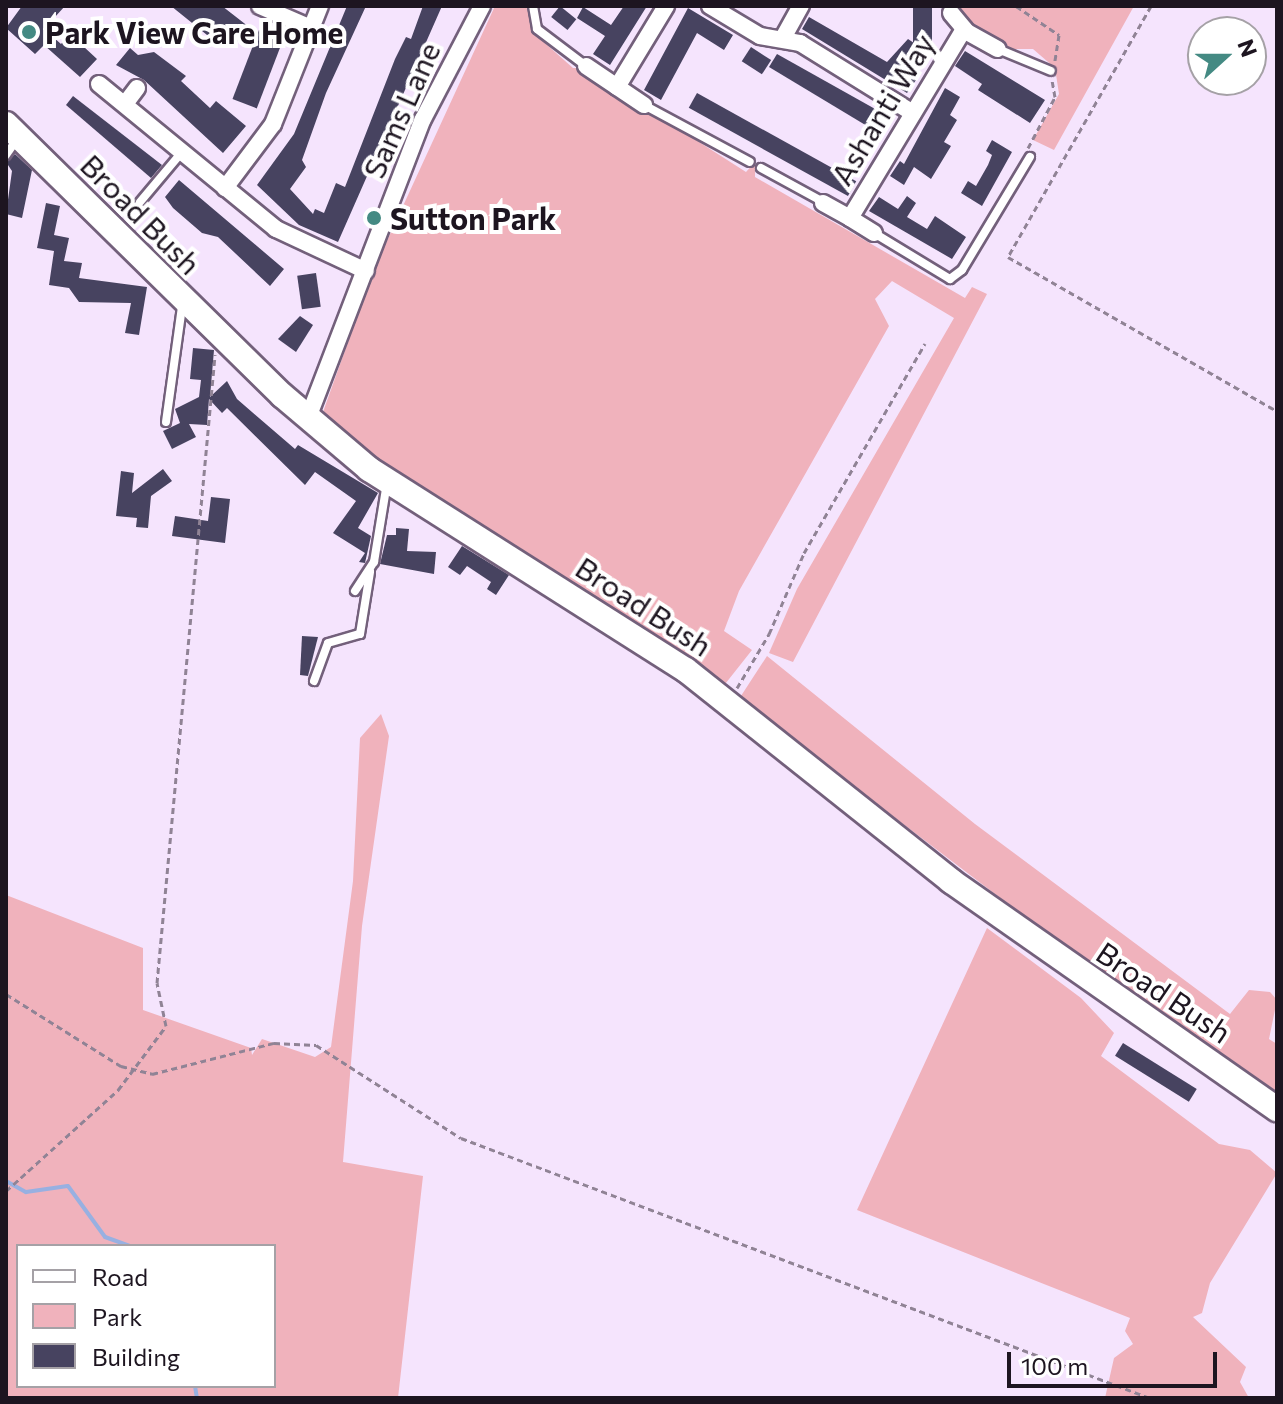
<!DOCTYPE html>
<html>
<head>
<meta charset="utf-8">
<style>
	body { margin:0 }
	#map { position:relative; width:1283px; height:1404px; overflow:hidden; background:#f5e4fd; font-family:Commissioner,sans-serif }
	div>[style] { position:absolute }
	[style*='--x'] { left:calc(var(--x)*1px); top:calc(var(--y)*1px); width:calc(var(--w)*1px); rotate:calc(var(--a)*1deg) }
	.green>* { inset:0; background:#f0b2bc }
	.stream>* { height:4px; margin:-2px; padding:0 2px; transform-origin:2px; border-radius:2px; background:#98b0e1 }
	.building>* { inset:0; background:#474360; transform-origin:0 0 }
	.path>* { height:3px; margin-top:-1.5px; transform-origin:0; background:repeating-linear-gradient(90deg,#908395 0 6px,transparent 0 10px) }
	.roads { filter:drop-shadow(2px 0 #73607b) drop-shadow(-2px 0 #73607b) drop-shadow(0 2px #73607b) drop-shadow(0 -2px #73607b) }
	.lane>* { height:8px; margin:-4px; padding:0 4px; transform-origin:4px; border-radius:4px; background:#fff }
	.street>* { height:16px; margin:-8px; padding:0 8px; transform-origin:8px; border-radius:8px; background:#fff }
	.secondary>* { height:24px; margin:-12px; padding:0 12px; transform-origin:12px; border-radius:12px; background:#fff }
	.dots>* { width:22px; height:22px; translate:-50% -50%; box-sizing:border-box; border:4px solid #fff; border-radius:50% }
	span { translate:-50% -50%; white-space:nowrap; text-align:center; line-height:1.15; -webkit-text-stroke:8px #fff; paint-order:stroke }
	.poi-label { font-size:30px; color:#1d1520; font-weight:700 }
	.left { translate:0 -50%; text-align:left }
	.street-label { font-size:30px; color:#1d1520 }
	.frame { position:absolute; inset:0; border:8px solid #1d1520; pointer-events:none }
	.legend { position:absolute; left:16px; top:1244px; width:260px; height:144px; box-sizing:border-box; background:#fff; border:2px solid #a5a1a6; margin:0; padding:10px 14px; list-style:none; font-size:24px; color:#1d1520 }
	.legend li { display:flex; align-items:center; gap:16px; height:40px }
	.legend b { width:40px; border:2px solid #a5a1a6 }
	.north { position:absolute; left:1187px; top:16px; width:80px; height:80px; box-sizing:border-box; background:#fff; border:2px solid #a5a1a6; border-radius:50%; rotate:69deg; font-size:22px; font-weight:700; line-height:32px; text-align:center; color:#1d1520 }
	.north::after { content:''; display:block; margin:auto; width:28px; height:36px; background:#448a83; clip-path:polygon(50% 0,100% 100%,50% 72%,0 100%) }
	.scale { position:absolute; left:1007px; top:1352px; width:210px; height:36px; box-sizing:border-box; border:4px solid #1d1520; border-top:0; padding-left:10px; font-size:24px; line-height:28px; white-space:nowrap; color:#1d1520; -webkit-text-stroke:6px #fff; paint-order:stroke }
</style>
</head>
<body>
<div id="map">
	<div class="green">
		<i style="clip-path:polygon(495px 6px,526px 6px,537px 36px,573px 68px,583px 68px,746px 172px,755px 162px,755px 177px,965px 298px,972px 287px,987px 294px,793px 662px,769px 653px,797px 589px,954px 318px,892px 281px,875px 299px,889px 326px,739px 591px,724px 631px,752px 650px,718px 693px,566px 578px,496px 551px,331px 427px,323px 412px,374px 269px)"></i>
		<i style="clip-path:polygon(942px 6px,1134px 6px,1054px 150px,1033px 140px,1059px 94px,1055px 68px,1033px 49px,1006px 49px,973px 29px,956px 7px,945px 12px)"></i>
		<i style="clip-path:polygon(767px 656px,975px 824px,1230px 1014px,1249px 990px,1270px 992px,1277px 1000px,1269px 1039px,1277px 1044px,1277px 1096px,1087px 964px,739px 699px)"></i>
		<i style="clip-path:polygon(evenodd,381px 714px,389px 736px,362px 926px,343px 1162px,423px 1176px,398px 1398px,6px 1398px,6px 895px,143px 948px,143px 1010px,251px 1048px,252px 1055px,262px 1039px,315px 1057px,331px 1047px,353px 881px,360px 738px,381px 714px,18px 1246px,274px 1246px,274px 1386px,18px 1386px,18px 1246px)"></i>
		<i style="clip-path:polygon(987px 928px,1081px 998px,1114px 1033px,1101px 1056px,1219px 1144px,1250px 1150px,1277px 1173px,1210px 1283px,1202px 1313px,1193px 1317px,1246px 1367px,1240px 1382px,1249px 1398px,1105px 1398px,1114px 1358px,1133px 1344px,1125px 1331px,1130px 1318px,857px 1210px)"></i>
	</div>
	<div class="stream">
		<i style="--x:6;--y:1181;--w:23;--a:29"></i>
		<i style="--x:26;--y:1192;--w:42;--a:-8.1"></i>
		<i style="--x:68;--y:1186;--w:63;--a:54"></i>
		<i style="--x:105;--y:1237;--w:27;--a:20"></i>
		<i style="--x:195;--y:1386;--w:12;--a:81"></i>
	</div>
	<div class="building">
		<i style="clip-path:polygon(22px 6px,65px 6px,44px 29px,61px 44px,70px 34px,97px 59px,80px 77px,44px 45px,35px 54px,6px 28px)"></i>
		<i style="clip-path:polygon(171px 6px,222px 6px,249px 27px,233px 47px,217px 34px,212px 39px)"></i>
		<i style="clip-path:polygon(347px 6px,366px 6px,326px 93px,302px 160px,306px 167px,290px 189px,313px 214px,315px 209px,324px 213px,336px 183px,345px 187px,395px 59px,406px 37px,411px 39px,423px 6px,442px 6px,338px 242px,299px 225px,257px 185px,294px 134px)"></i>
		<i style="left:560px;top:6px;width:21px;height:14px;rotate:39deg"></i>
		<i style="clip-path:polygon(624px 6px,647px 6px,610px 65px,593px 54px,605px 36px,577px 18px,583px 7px,611px 25px)"></i>
		<i style="left:913px;top:6px;width:19px;height:37px"></i>
		<i style="clip-path:polygon(688px 8px,733px 35px,724px 50px,697px 33px,661px 100px,644px 90px)"></i>
		<i style="clip-path:polygon(809px 17px,887px 62px,908px 39px,917px 45px,901px 70px,916px 80px,907px 93px,802px 29px)"></i>
		<i style="left:259px;top:30px;width:26px;height:74px;rotate:21deg"></i>
		<i style="left:751px;top:47px;width:24px;height:17px;rotate:33deg"></i>
		<i style="clip-path:polygon(130px 48px,138px 55px,154px 52px,186px 76px,181px 81px,210px 108px,216px 101px,246px 126px,223px 153px,144px 80px,116px 65px)"></i>
		<i style="clip-path:polygon(965px 51px,1045px 100px,1030px 123px,978px 90px,982px 84px,955px 66px)"></i>
		<i style="clip-path:polygon(777px 54px,893px 119px,882px 135px,769px 67px)"></i>
		<i style="clip-path:polygon(945px 88px,960px 97px,950px 115px,957px 120px,944px 142px,951px 146px,931px 179px,914px 167px,904px 185px,890px 176px,900px 161px,904px 164px)"></i>
		<i style="left:697px;top:93px;width:182px;height:17px;rotate:29deg"></i>
		<i style="clip-path:polygon(73px 96px,162px 165px,151px 178px,66px 105px)"></i>
		<i style="clip-path:polygon(992px 140px,1012px 152px,982px 206px,961px 193px,968px 181px,976px 186px,988px 165px,992px 155px,986px 151px)"></i>
		<i style="clip-path:polygon(15px 154px,32px 170px,22px 218px,6px 214px,12px 171px,6px 162px)"></i>
		<i style="clip-path:polygon(179px 180px,284px 269px,270px 286px,218px 237px,202px 233px,173px 208px,165px 197px)"></i>
		<i style="clip-path:polygon(907px 196px,916px 203px,907px 217px,927px 229px,935px 216px,966px 237px,952px 259px,869px 211px,879px 197px,898px 209px)"></i>
		<i style="clip-path:polygon(46px 203px,60px 206px,54px 235px,69px 238px,64px 261px,82px 263px,79px 278px,147px 287px,139px 335px,125px 333px,131px 303px,79px 302px,69px 288px,49px 285px,54px 251px,37px 248px)"></i>
		<i style="left:316px;top:273px;width:34px;height:19px;rotate:82deg"></i>
		<i style="clip-path:polygon(300px 316px,313px 325px,296px 352px,278px 339px)"></i>
		<i style="clip-path:polygon(193px 348px,214px 350px,210px 397px,227px 381px,237px 399px,295px 449px,298px 445px,378px 493px,358px 528px,371px 536px,365px 563px,359px 562px,365px 553px,333px 533px,356px 501px,315px 472px,305px 485px,227px 408px,222px 413px,209px 399px,207px 425px,189px 424px,196px 437px,172px 449px,163px 431px,180px 423px,175px 409px,199px 397px,201px 380px,190px 379px)"></i>
		<i style="clip-path:polygon(163px 469px,172px 481px,151px 496px,148px 528px,136px 527px,137px 518px,116px 516px,121px 471px,134px 473px,132px 493px)"></i>
		<i style="clip-path:polygon(211px 497px,230px 499px,225px 543px,172px 536px,175px 516px,208px 521px)"></i>
		<i style="clip-path:polygon(396px 528px,409px 529px,407px 551px,436px 552px,434px 574px,380px 564px,387px 535px,396px 535px)"></i>
		<i style="clip-path:polygon(462px 546px,509px 575px,496px 595px,487px 589px,491px 582px,467px 566px,460px 575px,448px 567px)"></i>
		<i style="clip-path:polygon(302px 636px,318px 637px,308px 676px,300px 675px)"></i>
		<i style="left:1123px;top:1043px;width:87px;height:15px;rotate:32deg"></i>
	</div>
	<div class="path">
		<i style="--x:1016;--y:6;--w:52;--a:34"></i>
		<i style="--x:1059;--y:35;--w:26;--a:99"></i>
		<i style="--x:1151;--y:6;--w:289;--a:119.7"></i>
		<i style="--x:1008;--y:257;--w:310;--a:29.8"></i>
		<i style="--x:1028;--y:148;--w:58;--a:-62.1"></i>
		<i style="--x:1055;--y:97;--w:17;--a:-100"></i>
		<i style="--x:737;--y:688;--w:63;--a:-59.3"></i>
		<i style="--x:769;--y:634;--w:88;--a:-66.6"></i>
		<i style="--x:804;--y:553;--w:242;--a:-60"></i>
		<i style="--x:6;--y:994;--w:136;--a:32.1"></i>
		<i style="--x:121;--y:1066;--w:32;--a:14"></i>
		<i style="--x:152;--y:1074;--w:126;--a:-14.3"></i>
		<i style="--x:274;--y:1043;--w:42;--a:2.7"></i>
		<i style="--x:316;--y:1045;--w:172;--a:32.7"></i>
		<i style="--x:461;--y:1138;--w:736;--a:20.67"></i>
		<i style="--x:6;--y:1191;--w:151;--a:-42"></i>
		<i style="--x:118;--y:1090;--w:80;--a:-53.1"></i>
		<i style="--x:166;--y:1026;--w:44;--a:-101.8"></i>
		<i style="--x:157;--y:983;--w:631;--a:-84.72"></i>
	</div>
	<div class="roads">
		<div class="lane">
			<i style="--x:533;--y:6;--w:23;--a:80"></i>
			<i style="--x:537;--y:29;--w:61;--a:37.1"></i>
			<i style="--x:998;--y:49;--w:57;--a:22.5"></i>
			<i style="--x:644;--y:105;--w:120;--a:28.3"></i>
			<i style="--x:6;--y:155;--w:21;--a:-55"></i>
			<i style="--x:761;--y:168;--w:71;--a:28.7"></i>
			<i style="--x:140;--y:202;--w:65;--a:-50"></i>
			<i style="--x:874;--y:233;--w:89;--a:31.2"></i>
			<i style="--x:950;--y:279;--w:15;--a:-37"></i>
			<i style="--x:962;--y:270;--w:132;--a:-59"></i>
			<i style="--x:166;--y:422;--w:117;--a:-82.1"></i>
			<i style="--x:355;--y:591;--w:35;--a:-57"></i>
			<i style="--x:374;--y:562;--w:80;--a:-80.7"></i>
			<i style="--x:314;--y:681;--w:40;--a:-69.8"></i>
			<i style="--x:328;--y:643;--w:33;--a:-16"></i>
			<i style="--x:360;--y:634;--w:63;--a:-80.8"></i>
		</div>
		<div class="street">
			<i style="--x:260;--y:6;--w:56;--a:23.3"></i>
			<i style="--x:710;--y:6;--w:58;--a:31"></i>
			<i style="--x:760;--y:36;--w:41;--a:9.9"></i>
			<i style="--x:800;--y:43;--w:133;--a:31.8"></i>
			<i style="--x:951;--y:13;--w:25;--a:50"></i>
			<i style="--x:967;--y:32;--w:35;--a:29"></i>
			<i style="--x:783;--y:38;--w:37;--a:-61"></i>
			<i style="--x:586;--y:66;--w:70;--a:33.9"></i>
			<i style="--x:99;--y:84;--w:229;--a:39.3"></i>
			<i style="--x:276;--y:229;--w:99;--a:25"></i>
			<i style="--x:617;--y:87;--w:95;--a:-58.8"></i>
			<i style="--x:125;--y:104;--w:20;--a:-53"></i>
			<i style="--x:225;--y:188;--w:80;--a:-53.1"></i>
			<i style="--x:273;--y:124;--w:127;--a:-68.3"></i>
			<i style="--x:823;--y:203;--w:31;--a:29"></i>
			<i style="--x:874;--y:233;--w:28;--a:-148"></i>
			<i style="--x:850;--y:218;--w:221;--a:-58.9"></i>
			<i style="--x:308;--y:418;--w:320;--a:-69"></i>
			<i style="--x:423;--y:119;--w:127;--a:-62.4"></i>
		</div>
		<div class="secondary">
			<i style="--x:6;--y:124;--w:388;--a:44.5"></i>
			<i style="--x:283;--y:396;--w:113;--a:40.3"></i>
			<i style="--x:369;--y:469;--w:375;--a:32.4"></i>
			<i style="--x:686;--y:670;--w:339;--a:38.5"></i>
			<i style="--x:951;--y:881;--w:398;--a:35"></i>
		</div>
	</div>
	<div class="dots">
		<i style="left:29px;top:32px;background:#448a83"></i>
		<i style="left:374px;top:218px;background:#448a83"></i>
	</div>
	<div class="poi-label">
		<span class="left" style="left:45px;top:32px">Park View Care Home</span>
		<span class="left" style="left:390px;top:218px">Sutton Park</span>
	</div>
	<div class="street-label">
		<span style="left:882px;top:109px;rotate:-59deg">Ashanti Way</span>
		<span style="left:401px;top:110px;rotate:-66deg">Sams Lane</span>
		<span style="left:141px;top:214px;rotate:45deg">Broad Bush</span>
		<span style="left:644px;top:606px;rotate:33deg">Broad Bush</span>
		<span style="left:1164px;top:992px;rotate:34deg">Broad Bush</span>
	</div>
	<div class="frame"></div>
	<ul class="legend">
	<li><b style="height:10px;background:#fff"></b>Road</li>
	<li><b style="height:22px;background:#f0b2bc"></b>Park</li>
	<li><b style="height:22px;background:#474360"></b>Building</li>
	</ul>
	<div class="north">N</div>
	<div class="scale">100 m</div>
</div>
</body>
</html>
